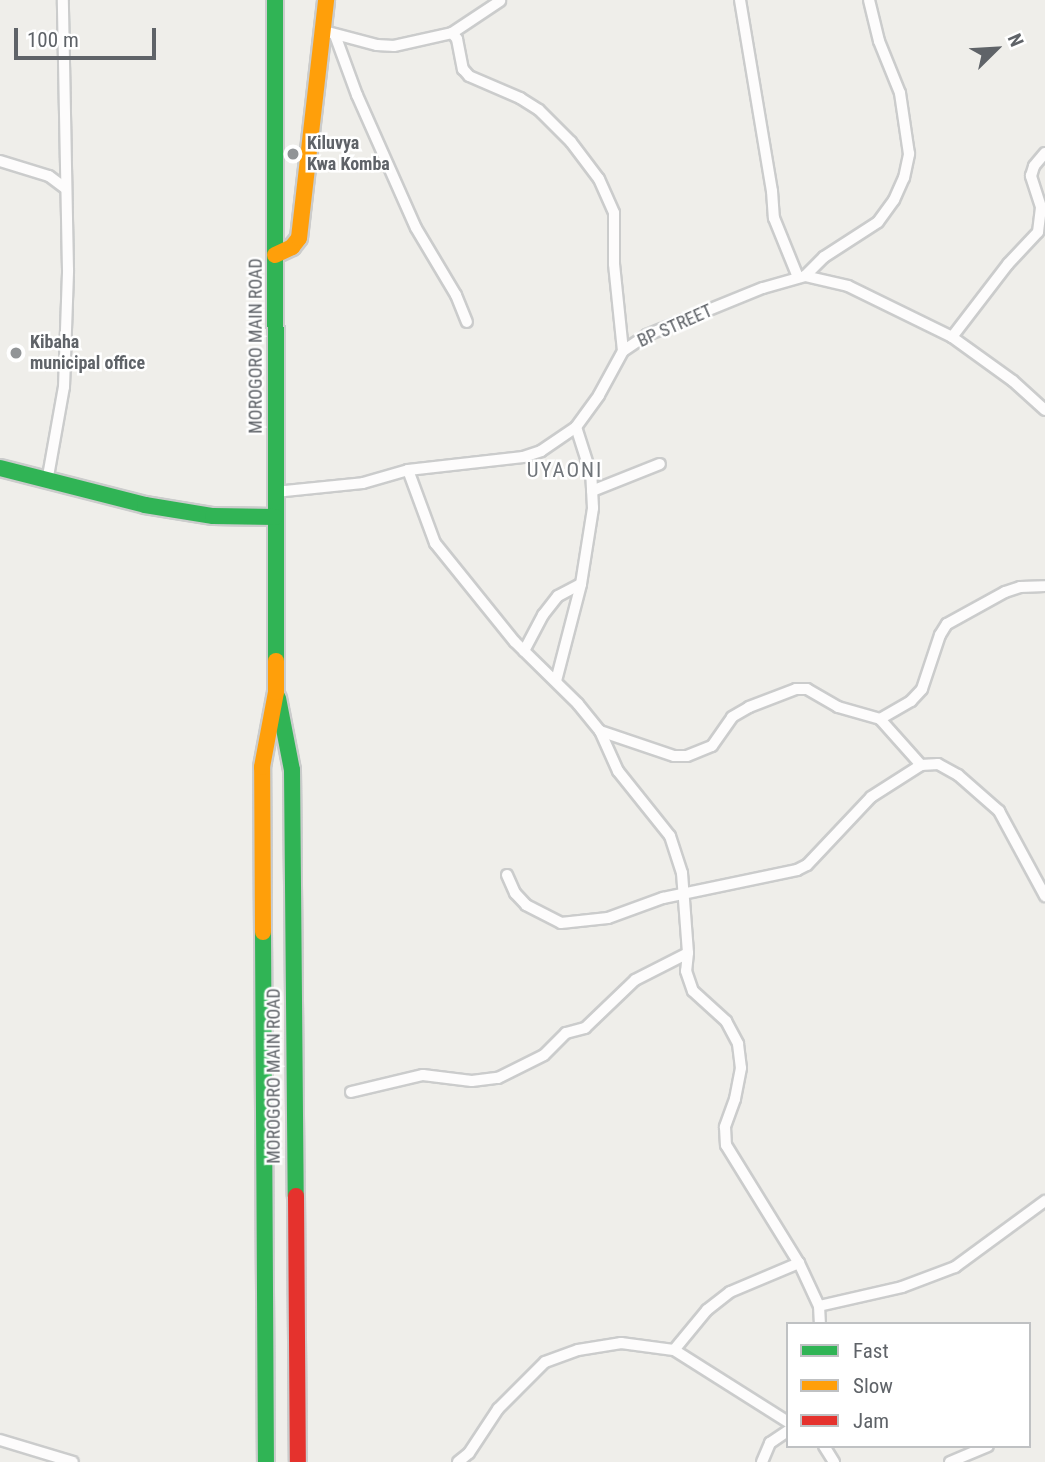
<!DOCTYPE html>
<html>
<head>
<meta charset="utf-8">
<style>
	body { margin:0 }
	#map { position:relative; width:1045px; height:1462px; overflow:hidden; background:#efeeea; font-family:"Roboto Condensed",sans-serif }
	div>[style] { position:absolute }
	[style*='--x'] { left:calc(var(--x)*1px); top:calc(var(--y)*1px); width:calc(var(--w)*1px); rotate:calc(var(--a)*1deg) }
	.roads { filter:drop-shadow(2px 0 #cbcccc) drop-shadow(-2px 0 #cbcccc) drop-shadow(0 2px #cbcccc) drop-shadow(0 -2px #cbcccc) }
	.street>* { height:10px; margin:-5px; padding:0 5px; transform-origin:5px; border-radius:5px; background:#fdfcfc }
	.fast>* { height:16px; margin:-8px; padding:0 8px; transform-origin:8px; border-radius:8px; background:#30b455 }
	.slow>* { height:16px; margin:-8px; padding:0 8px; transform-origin:8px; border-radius:8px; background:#ff9f0a }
	.jam>* { height:16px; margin:-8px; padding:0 8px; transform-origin:8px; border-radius:8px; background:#e5322d }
	.dots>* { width:19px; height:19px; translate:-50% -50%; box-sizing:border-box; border:4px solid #fff; border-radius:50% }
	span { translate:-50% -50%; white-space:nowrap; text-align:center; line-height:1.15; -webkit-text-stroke:5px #fff; paint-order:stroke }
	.poi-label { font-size:18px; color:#5f6368; font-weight:700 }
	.left { translate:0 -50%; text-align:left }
	.street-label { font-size:18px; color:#5f6368 }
	.quarter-label { font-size:21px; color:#70757a; letter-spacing:2px }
	.legend { position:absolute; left:786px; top:1322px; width:245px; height:126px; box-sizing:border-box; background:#fff; border:2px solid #bfc1c3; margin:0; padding:9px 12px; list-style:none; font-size:21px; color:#5f6368 }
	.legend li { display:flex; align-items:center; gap:14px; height:35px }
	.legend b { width:35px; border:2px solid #bfc1c3 }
	.north { position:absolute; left:961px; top:14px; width:70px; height:70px; -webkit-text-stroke:5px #fff; paint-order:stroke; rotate:66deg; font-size:19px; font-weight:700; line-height:28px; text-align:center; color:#5f6368 }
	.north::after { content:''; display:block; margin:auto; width:24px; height:32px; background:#5f6368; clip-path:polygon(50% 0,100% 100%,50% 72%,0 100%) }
	.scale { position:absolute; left:14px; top:28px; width:142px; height:32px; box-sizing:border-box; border:4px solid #5f6368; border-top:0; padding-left:9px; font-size:21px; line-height:24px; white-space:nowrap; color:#5f6368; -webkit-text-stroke:5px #fff; paint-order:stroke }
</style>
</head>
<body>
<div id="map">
	<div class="roads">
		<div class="street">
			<i style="--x:740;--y:0;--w:194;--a:80.5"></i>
			<i style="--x:772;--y:191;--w:27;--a:86"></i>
			<i style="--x:774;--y:218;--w:64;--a:67.9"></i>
			<i style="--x:324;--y:31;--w:55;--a:14.8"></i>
			<i style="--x:377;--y:45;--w:17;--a:3"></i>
			<i style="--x:394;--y:46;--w:59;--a:-12.6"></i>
			<i style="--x:452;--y:33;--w:8;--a:50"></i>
			<i style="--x:457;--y:39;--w:31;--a:79"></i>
			<i style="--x:463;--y:69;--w:9;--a:49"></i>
			<i style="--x:469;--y:76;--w:56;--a:23.3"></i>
			<i style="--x:520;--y:98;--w:22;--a:32"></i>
			<i style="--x:539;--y:110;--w:45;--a:45"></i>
			<i style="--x:571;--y:142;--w:46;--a:52.9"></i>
			<i style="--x:599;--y:179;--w:37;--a:66"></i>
			<i style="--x:614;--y:213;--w:51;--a:90"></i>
			<i style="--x:614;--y:264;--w:87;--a:84.1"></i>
			<i style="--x:452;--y:33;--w:58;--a:-33.7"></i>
			<i style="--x:335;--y:35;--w:64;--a:69.9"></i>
			<i style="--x:357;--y:95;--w:145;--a:66.1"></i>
			<i style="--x:416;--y:228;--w:78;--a:59.2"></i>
			<i style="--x:456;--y:295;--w:29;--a:68"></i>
			<i style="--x:0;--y:161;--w:51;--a:17"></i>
			<i style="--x:49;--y:176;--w:20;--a:37"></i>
			<i style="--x:805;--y:276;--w:27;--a:-45"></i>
			<i style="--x:824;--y:257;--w:64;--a:-32.9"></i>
			<i style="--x:878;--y:222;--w:27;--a:-54"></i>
			<i style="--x:894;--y:200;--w:24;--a:-66"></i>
			<i style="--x:904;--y:178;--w:25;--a:-78"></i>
			<i style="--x:909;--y:154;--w:62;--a:-98.4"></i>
			<i style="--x:900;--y:93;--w:56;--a:-112"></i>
			<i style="--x:879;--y:41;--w:42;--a:-103.7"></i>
			<i style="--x:952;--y:337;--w:92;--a:-52.5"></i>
			<i style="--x:1008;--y:264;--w:44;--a:-46.8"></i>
			<i style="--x:1038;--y:232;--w:25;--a:-83"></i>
			<i style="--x:1041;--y:207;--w:33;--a:-108"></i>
			<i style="--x:1031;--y:176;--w:10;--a:-73"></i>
			<i style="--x:1034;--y:166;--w:17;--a:-50"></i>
			<i style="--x:408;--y:470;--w:78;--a:69.7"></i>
			<i style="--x:435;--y:543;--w:127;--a:51.1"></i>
			<i style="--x:515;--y:642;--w:88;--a:44.5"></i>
			<i style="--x:578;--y:704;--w:35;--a:51"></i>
			<i style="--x:600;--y:731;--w:44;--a:65.8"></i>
			<i style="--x:618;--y:771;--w:83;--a:51.3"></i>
			<i style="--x:670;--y:836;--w:39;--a:72"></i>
			<i style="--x:682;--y:873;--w:80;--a:85.7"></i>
			<i style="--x:688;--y:953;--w:18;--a:96"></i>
			<i style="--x:686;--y:971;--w:21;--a:71"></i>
			<i style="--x:693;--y:991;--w:45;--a:42.3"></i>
			<i style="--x:726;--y:1021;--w:26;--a:62"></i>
			<i style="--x:738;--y:1044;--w:24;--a:83"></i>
			<i style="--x:741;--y:1068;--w:32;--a:101"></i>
			<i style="--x:735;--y:1099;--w:30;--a:110"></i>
			<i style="--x:725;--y:1127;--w:18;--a:87"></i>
			<i style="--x:726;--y:1145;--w:139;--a:58.3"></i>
			<i style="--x:799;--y:1263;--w:47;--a:65.1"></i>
			<i style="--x:819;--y:1306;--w:18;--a:87"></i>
			<i style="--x:47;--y:482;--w:97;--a:-79.9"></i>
			<i style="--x:64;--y:387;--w:117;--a:-88"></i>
			<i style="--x:68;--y:270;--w:270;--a:-91.1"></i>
			<i style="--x:592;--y:491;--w:73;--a:-21.7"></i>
			<i style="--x:275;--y:492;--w:88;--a:-5.8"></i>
			<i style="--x:363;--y:483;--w:47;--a:-16.1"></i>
			<i style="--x:408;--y:470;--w:116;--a:-6.4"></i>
			<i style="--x:523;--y:457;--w:19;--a:-18"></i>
			<i style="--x:541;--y:451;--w:42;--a:-34.4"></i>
			<i style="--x:576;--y:427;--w:39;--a:-54"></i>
			<i style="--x:599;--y:395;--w:50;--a:-61.4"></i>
			<i style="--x:623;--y:351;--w:29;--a:-34"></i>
			<i style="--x:647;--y:335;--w:125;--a:-22.1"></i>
			<i style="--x:763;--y:288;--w:44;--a:-15.9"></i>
			<i style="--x:805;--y:276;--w:44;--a:13.1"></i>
			<i style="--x:848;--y:286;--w:116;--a:26.1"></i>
			<i style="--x:952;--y:337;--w:75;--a:35.8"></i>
			<i style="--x:1013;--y:381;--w:43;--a:42.2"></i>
			<i style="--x:524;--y:651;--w:41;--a:-62.2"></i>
			<i style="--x:543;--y:615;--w:24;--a:-52"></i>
			<i style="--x:558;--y:596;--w:26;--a:-28"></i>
			<i style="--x:556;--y:681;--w:100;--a:-75.5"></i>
			<i style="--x:581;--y:584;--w:77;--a:-81"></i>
			<i style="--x:593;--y:508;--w:34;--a:-93"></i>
			<i style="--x:591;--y:474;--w:49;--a:-107.7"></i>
			<i style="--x:880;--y:719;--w:62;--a:48.3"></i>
			<i style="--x:921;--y:765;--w:17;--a:-3"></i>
			<i style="--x:938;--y:764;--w:23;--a:29"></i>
			<i style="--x:958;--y:775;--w:55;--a:41.3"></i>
			<i style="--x:999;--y:811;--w:97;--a:61.6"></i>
			<i style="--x:600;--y:731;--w:78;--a:18.7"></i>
			<i style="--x:674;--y:756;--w:13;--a:0"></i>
			<i style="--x:687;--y:756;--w:27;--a:-22"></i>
			<i style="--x:712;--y:746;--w:35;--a:-55"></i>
			<i style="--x:732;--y:717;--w:20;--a:-30"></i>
			<i style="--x:749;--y:707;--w:50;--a:-21"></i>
			<i style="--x:796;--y:689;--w:11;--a:0"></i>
			<i style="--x:807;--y:689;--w:36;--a:30"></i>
			<i style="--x:838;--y:707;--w:44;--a:15.9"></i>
			<i style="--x:880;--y:719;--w:36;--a:-30"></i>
			<i style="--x:911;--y:701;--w:16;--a:-47"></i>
			<i style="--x:922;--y:689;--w:57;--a:-71.6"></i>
			<i style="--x:940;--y:635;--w:13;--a:-58"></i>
			<i style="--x:947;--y:624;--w:66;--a:-28.9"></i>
			<i style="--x:1005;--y:592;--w:16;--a:-18"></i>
			<i style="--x:1020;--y:587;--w:25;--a:-2"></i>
			<i style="--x:507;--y:875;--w:20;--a:66"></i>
			<i style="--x:515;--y:893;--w:16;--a:47"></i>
			<i style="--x:526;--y:905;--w:39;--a:27"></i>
			<i style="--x:561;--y:923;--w:47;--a:-6.1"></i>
			<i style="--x:608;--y:918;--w:59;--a:-20"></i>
			<i style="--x:663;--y:898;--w:137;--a:-11.8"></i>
			<i style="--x:797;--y:870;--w:11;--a:-27"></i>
			<i style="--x:807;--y:865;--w:93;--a:-46.7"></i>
			<i style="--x:871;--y:797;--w:59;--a:-32.6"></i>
			<i style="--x:351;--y:1092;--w:74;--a:-13.3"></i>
			<i style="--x:423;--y:1075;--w:49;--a:7"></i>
			<i style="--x:472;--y:1081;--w:26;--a:-7"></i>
			<i style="--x:498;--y:1078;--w:51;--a:-26.6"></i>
			<i style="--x:544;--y:1055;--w:31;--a:-45"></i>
			<i style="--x:566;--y:1033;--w:20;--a:-15"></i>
			<i style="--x:585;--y:1028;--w:69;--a:-43.8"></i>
			<i style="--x:635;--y:980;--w:59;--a:-27"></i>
			<i style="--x:819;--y:1306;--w:85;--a:-12.9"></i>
			<i style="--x:902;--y:1287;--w:57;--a:-20.7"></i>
			<i style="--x:955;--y:1267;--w:112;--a:-36.3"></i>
			<i style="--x:674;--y:1350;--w:135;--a:32.3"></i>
			<i style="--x:0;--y:1440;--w:76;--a:16.8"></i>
			<i style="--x:824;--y:1446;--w:19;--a:58"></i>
			<i style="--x:458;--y:1462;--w:14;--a:-39"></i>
			<i style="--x:469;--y:1453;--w:53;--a:-56.6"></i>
			<i style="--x:498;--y:1409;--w:66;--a:-45"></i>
			<i style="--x:545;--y:1362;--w:35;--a:-20"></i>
			<i style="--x:578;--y:1350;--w:44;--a:-9.2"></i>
			<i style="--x:621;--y:1343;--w:53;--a:7.5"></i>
			<i style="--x:674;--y:1350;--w:52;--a:-50.5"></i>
			<i style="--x:707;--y:1310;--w:29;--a:-38"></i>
			<i style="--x:730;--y:1292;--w:75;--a:-22.8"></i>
			<i style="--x:762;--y:1462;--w:21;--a:-67"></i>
			<i style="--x:770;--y:1443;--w:22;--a:-34"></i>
			<i style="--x:950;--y:1462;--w:41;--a:-22.8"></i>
		</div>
		<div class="fast">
			<i style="--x:275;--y:0;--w:661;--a:89.91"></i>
			<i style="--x:0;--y:468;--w:150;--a:14.3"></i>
			<i style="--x:145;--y:505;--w:69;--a:9.2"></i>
			<i style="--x:213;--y:516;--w:62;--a:0.9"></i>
			<i style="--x:278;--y:698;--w:73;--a:79"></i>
			<i style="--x:292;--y:770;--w:426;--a:89.5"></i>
			<i style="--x:263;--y:932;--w:530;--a:89.68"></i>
		</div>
		<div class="slow">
			<i style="--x:275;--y:255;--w:19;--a:-25"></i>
			<i style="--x:292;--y:247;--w:11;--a:-52"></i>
			<i style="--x:299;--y:238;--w:240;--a:-83.5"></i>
			<i style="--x:263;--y:932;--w:165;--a:-90.3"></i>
			<i style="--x:262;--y:767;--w:76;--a:-79.4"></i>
			<i style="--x:276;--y:692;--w:31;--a:-90"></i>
		</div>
		<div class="jam">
			<i style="--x:296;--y:1196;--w:266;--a:89.6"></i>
		</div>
	</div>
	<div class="dots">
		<i style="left:293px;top:154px;background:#919496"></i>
		<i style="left:16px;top:353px;background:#919496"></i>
	</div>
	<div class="poi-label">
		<span class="left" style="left:307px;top:154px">Kiluvya<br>Kwa Komba</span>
		<span class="left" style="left:30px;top:353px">Kibaha<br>municipal office</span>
	</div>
	<div class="street-label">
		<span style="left:675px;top:326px;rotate:-24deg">BP STREET</span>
		<span style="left:256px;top:346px;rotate:-90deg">MOROGORO MAIN ROAD</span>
		<span style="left:274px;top:1076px;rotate:-90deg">MOROGORO MAIN ROAD</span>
	</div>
	<div class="quarter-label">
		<span style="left:565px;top:470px">UYAONI</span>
	</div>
	<ul class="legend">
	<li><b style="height:9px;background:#30b455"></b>Fast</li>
	<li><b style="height:9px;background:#ff9f0a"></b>Slow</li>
	<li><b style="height:9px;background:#e5322d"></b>Jam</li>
	</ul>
	<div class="north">N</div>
	<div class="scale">100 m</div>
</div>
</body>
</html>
